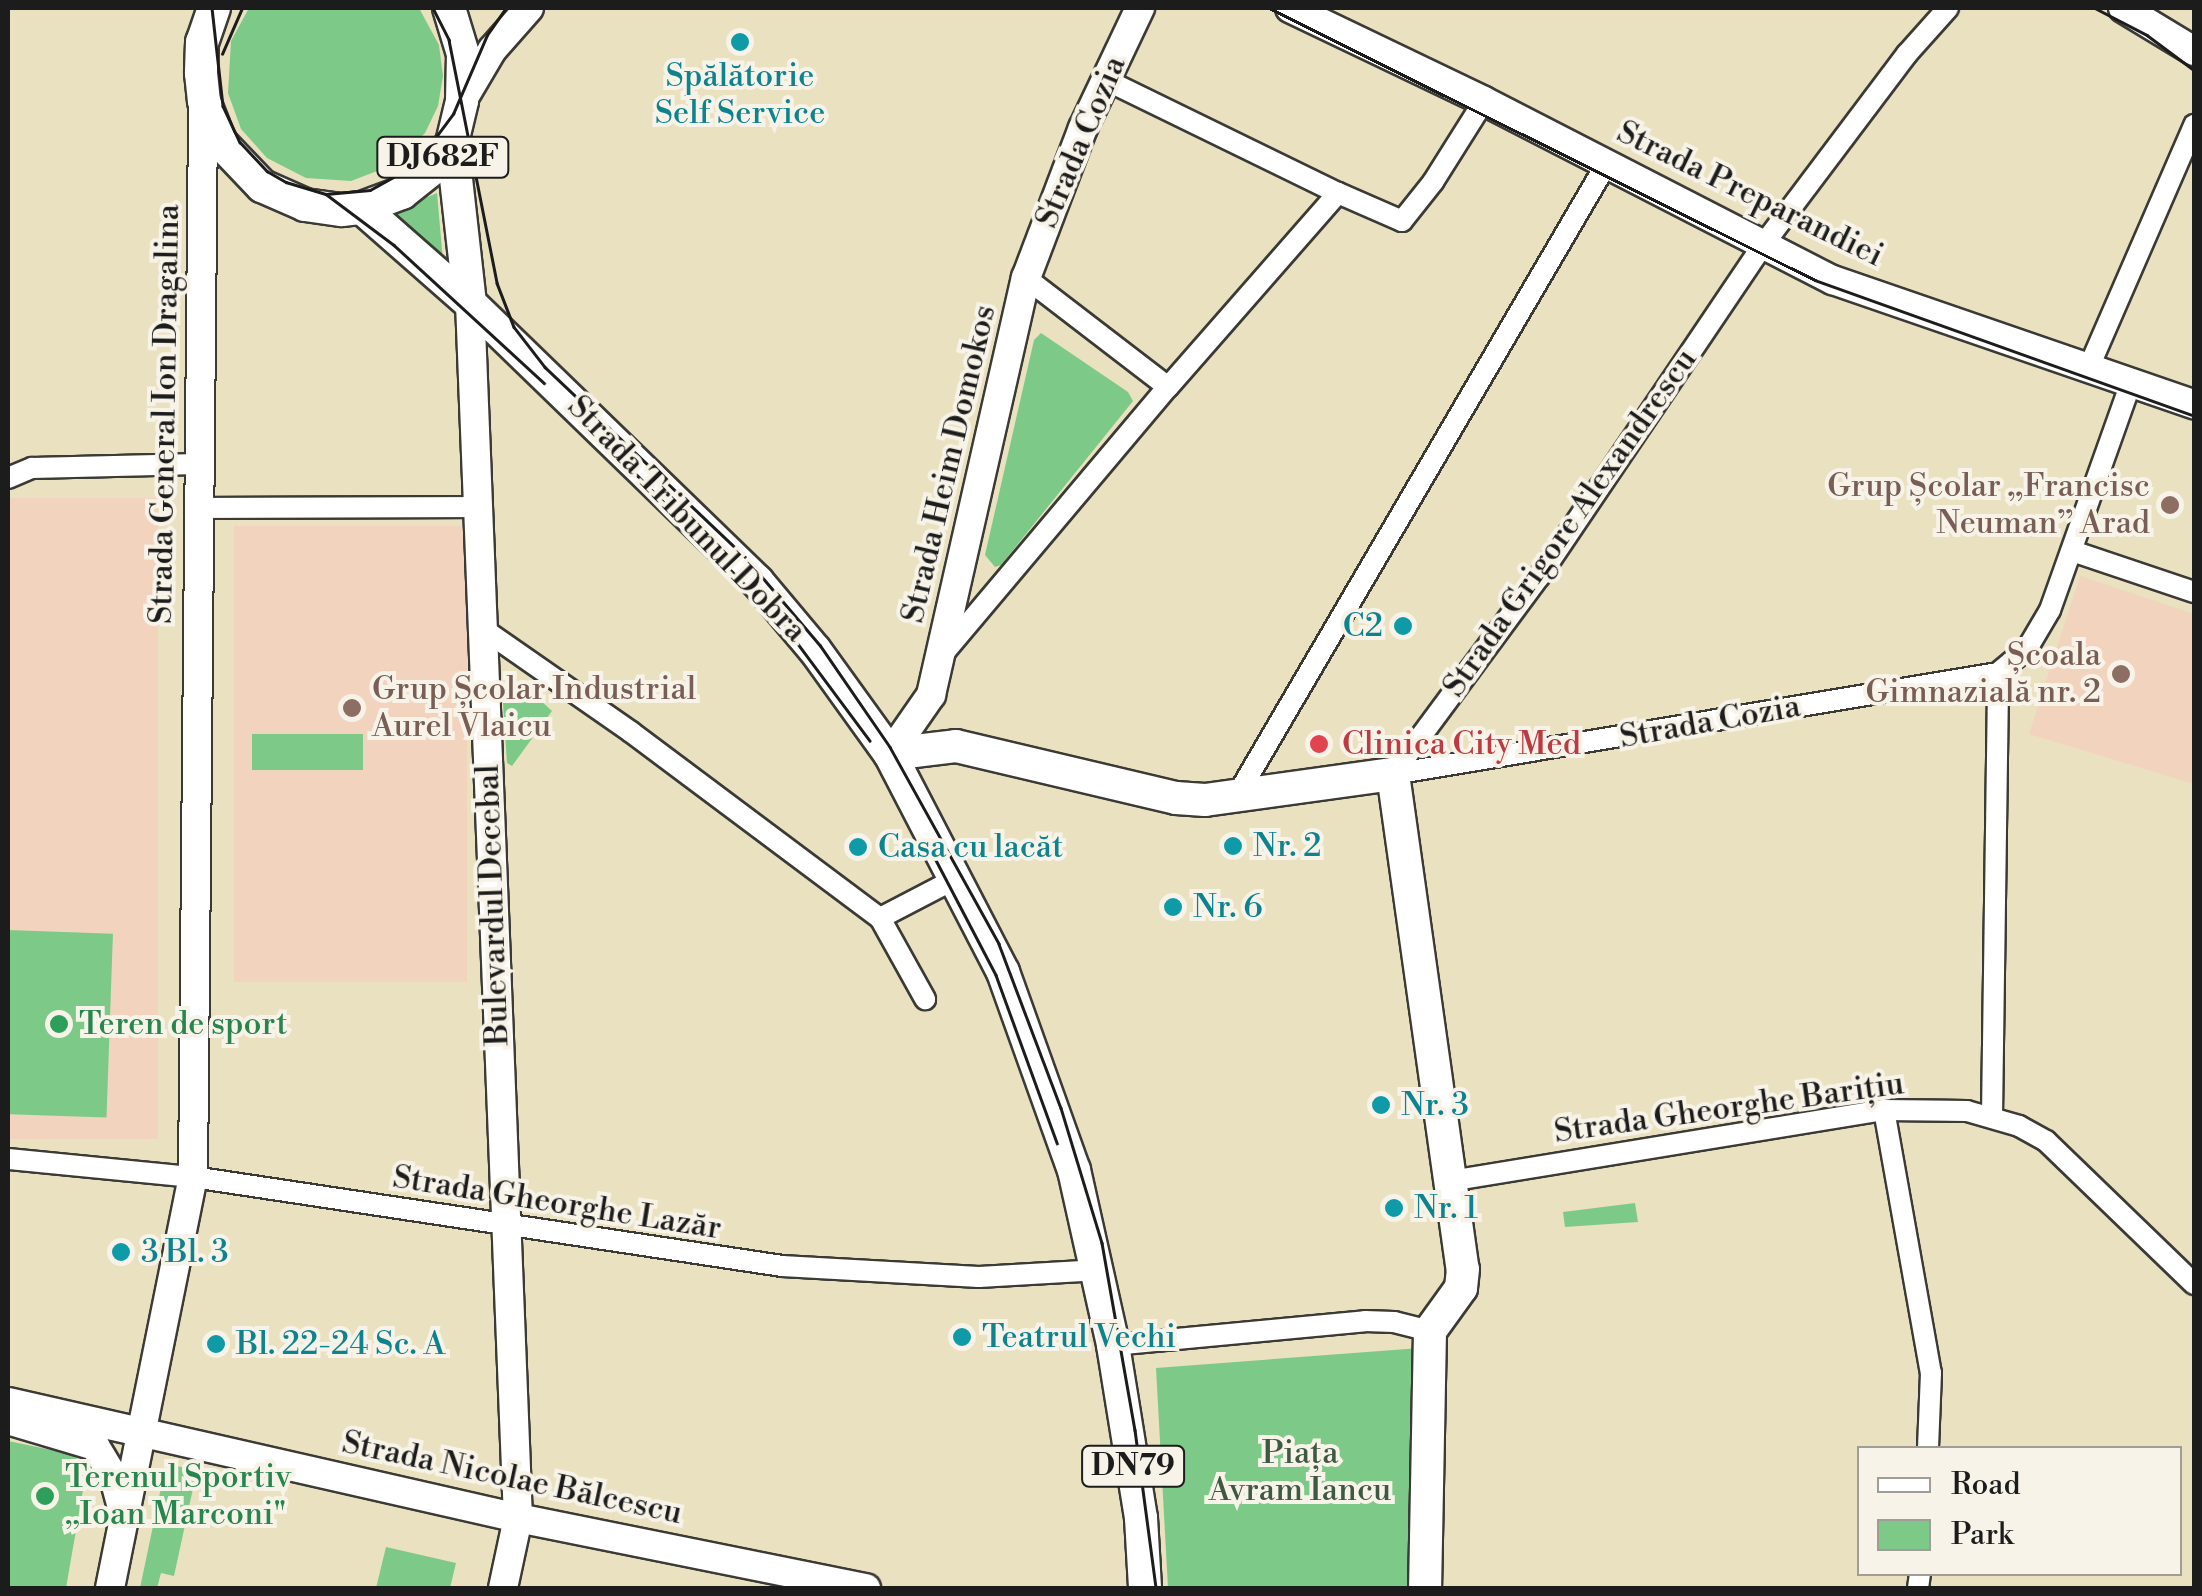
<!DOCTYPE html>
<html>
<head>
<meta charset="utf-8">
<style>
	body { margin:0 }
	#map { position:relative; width:2202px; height:1596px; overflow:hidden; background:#eae1c0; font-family:"Libre Bodoni",serif }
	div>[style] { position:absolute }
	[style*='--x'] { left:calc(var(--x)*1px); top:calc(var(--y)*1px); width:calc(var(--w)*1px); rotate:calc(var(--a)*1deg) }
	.built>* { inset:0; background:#f2d4be; transform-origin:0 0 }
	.green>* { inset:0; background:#7dca88; transform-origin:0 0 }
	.roads { filter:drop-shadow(2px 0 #3b3a35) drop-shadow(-2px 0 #3b3a35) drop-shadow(0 2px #3b3a35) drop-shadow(0 -2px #3b3a35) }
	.street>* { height:20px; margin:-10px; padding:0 10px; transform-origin:10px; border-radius:10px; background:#fff }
	.secondary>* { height:28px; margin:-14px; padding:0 14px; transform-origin:14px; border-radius:14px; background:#fff }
	.primary>* { height:32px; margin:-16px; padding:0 16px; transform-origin:16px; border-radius:16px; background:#fff }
	.tram>* { height:2.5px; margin:-1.25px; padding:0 1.25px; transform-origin:1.25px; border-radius:1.25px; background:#1c1c1c }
	.dots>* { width:28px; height:28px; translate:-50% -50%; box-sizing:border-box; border:5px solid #f7f3e8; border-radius:50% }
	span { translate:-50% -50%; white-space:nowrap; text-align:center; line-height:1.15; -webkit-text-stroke:8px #f7f3e8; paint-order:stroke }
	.shield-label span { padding:2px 8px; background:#f7f3e8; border:2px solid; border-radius:8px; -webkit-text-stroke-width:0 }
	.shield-label { font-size:30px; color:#1c1c1c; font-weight:700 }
	.culture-label { font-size:32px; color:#0d838f }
	.right { translate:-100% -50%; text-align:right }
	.left { translate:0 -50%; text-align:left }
	.street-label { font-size:32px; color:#1c1c1c }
	.education-label { font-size:32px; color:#785e54 }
	.health-label { font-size:32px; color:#be3a42 }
	.leisure-label { font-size:32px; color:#27864d }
	.park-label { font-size:32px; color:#3e5942 }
	.frame { position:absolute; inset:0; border:10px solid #1c1c1c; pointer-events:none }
	.legend { position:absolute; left:1857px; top:1446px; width:325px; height:130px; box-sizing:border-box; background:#f7f3e8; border:2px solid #9f9d96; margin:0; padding:12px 18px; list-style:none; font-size:30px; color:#1c1c1c }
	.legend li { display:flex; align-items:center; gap:20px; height:50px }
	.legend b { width:50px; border:2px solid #9f9d96 }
</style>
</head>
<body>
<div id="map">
	<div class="built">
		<i style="left:158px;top:498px;width:641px;height:150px;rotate:90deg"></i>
		<i style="left:467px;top:526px;width:456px;height:233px;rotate:90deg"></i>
		<i style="clip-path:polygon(2080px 576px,2194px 614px,2194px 784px,2029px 734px)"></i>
	</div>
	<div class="green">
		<i style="clip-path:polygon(249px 8px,419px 8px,439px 45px,443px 76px,438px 106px,425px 133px,393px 165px,351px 181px,306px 178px,267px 158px,241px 129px,228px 93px,231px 41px)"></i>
		<i style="clip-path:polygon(437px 193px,444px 272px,389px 221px,405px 207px)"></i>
		<i style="clip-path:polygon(1041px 333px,1128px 392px,1133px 401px,1001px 565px,995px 567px,985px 555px,1034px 340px)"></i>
		<i style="clip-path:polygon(502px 688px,538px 698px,552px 711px,512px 766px,507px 763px)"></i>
		<i style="left:363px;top:734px;width:36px;height:111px;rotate:90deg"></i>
		<i style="left:8px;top:930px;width:105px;height:184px;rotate:2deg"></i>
		<i style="clip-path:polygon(1635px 1203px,1638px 1222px,1565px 1227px,1563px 1212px)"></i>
		<i style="clip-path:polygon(1420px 1348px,1412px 1588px,1168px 1588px,1156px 1368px)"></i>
		<i style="clip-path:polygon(8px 1441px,71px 1454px,87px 1467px,66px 1588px,8px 1588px)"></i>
		<i style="clip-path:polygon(166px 1464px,197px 1470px,174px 1576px,161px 1573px,157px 1588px,140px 1588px)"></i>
		<i style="clip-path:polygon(386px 1547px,456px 1563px,450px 1588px,376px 1588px)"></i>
	</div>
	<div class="roads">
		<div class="street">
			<i style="--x:1104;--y:79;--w:260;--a:26"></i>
			<i style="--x:1338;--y:193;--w:258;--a:131.2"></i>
			<i style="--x:1338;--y:193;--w:70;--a:23.6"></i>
			<i style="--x:1402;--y:221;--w:50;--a:-51.5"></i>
			<i style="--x:1433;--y:182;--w:96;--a:-57.8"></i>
			<i style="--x:2089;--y:367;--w:264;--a:-66.5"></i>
			<i style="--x:8;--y:478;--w:26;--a:-23"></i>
			<i style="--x:32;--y:468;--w:166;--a:-1.4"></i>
			<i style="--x:199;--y:508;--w:277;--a:-0.2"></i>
			<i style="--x:2072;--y:551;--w:129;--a:18.6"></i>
			<i style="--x:483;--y:629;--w:180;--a:34.8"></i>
			<i style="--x:631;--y:732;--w:311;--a:36.8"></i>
			<i style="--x:880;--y:918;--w:93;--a:60.9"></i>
			<i style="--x:942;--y:655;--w:351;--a:-49.9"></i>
			<i style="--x:1168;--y:387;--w:179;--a:-142.5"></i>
			<i style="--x:1393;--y:774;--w:245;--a:-53.5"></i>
			<i style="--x:1539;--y:577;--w:400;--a:-56"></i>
			<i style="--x:1763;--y:245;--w:239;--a:-53"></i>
			<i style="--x:1907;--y:54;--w:62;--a:-48.3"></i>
			<i style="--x:1393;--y:774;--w:613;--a:-9.48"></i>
			<i style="--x:1998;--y:673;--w:38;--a:-40"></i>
			<i style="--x:2027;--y:649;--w:45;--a:-59.5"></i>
			<i style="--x:2050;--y:610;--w:241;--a:-70.4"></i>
			<i style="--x:1235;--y:799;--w:737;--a:-59.68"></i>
			<i style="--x:880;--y:918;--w:85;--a:-27.5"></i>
			<i style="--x:1884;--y:1110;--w:267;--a:79.9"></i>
			<i style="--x:1931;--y:1373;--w:75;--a:92.3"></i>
			<i style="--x:1992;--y:1116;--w:443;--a:-89.2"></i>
			<i style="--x:8;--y:1159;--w:186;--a:5.6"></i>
			<i style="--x:193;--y:1177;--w:596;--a:8.59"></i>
			<i style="--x:782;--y:1266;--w:197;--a:3.2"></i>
			<i style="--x:979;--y:1277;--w:121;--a:-3.3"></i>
			<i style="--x:1450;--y:1181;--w:440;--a:-9.3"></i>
			<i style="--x:1884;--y:1110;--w:83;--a:0.7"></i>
			<i style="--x:1967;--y:1111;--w:54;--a:16.1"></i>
			<i style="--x:2019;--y:1126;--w:31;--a:29"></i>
			<i style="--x:2046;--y:1141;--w:206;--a:44"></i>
			<i style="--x:1113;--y:1345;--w:253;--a:-5.4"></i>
			<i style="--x:1365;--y:1321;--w:29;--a:2"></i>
			<i style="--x:1394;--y:1322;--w:37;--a:14"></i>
			<i style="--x:1918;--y:1588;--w:14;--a:-82"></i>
		</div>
		<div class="secondary">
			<i style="--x:1290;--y:8;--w:215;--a:25.6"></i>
			<i style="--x:1484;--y:101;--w:392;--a:27.2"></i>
			<i style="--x:1833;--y:280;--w:382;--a:19"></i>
			<i style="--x:2123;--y:8;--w:83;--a:31.2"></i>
			<i style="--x:462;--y:101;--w:59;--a:-59.5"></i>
			<i style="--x:492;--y:50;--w:56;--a:-48.6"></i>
			<i style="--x:470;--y:303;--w:1216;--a:87.74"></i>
			<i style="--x:518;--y:1518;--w:72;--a:102.1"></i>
			<i style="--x:890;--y:754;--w:72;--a:-55.2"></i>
			<i style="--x:931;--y:695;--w:428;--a:-77.2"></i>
			<i style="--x:1026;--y:278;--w:160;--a:-69.2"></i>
			<i style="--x:1083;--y:128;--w:133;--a:-64.6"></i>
			<i style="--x:8;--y:1402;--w:523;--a:12.81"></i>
			<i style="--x:518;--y:1518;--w:355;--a:11.4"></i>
			<i style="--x:8;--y:1420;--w:91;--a:16.6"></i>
			<i style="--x:95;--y:1446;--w:37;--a:59"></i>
			<i style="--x:114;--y:1478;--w:39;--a:75"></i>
			<i style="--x:110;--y:1588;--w:419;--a:-78.6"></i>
			<i style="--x:193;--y:1177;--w:1069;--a:-89.46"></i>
		</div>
		<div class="primary">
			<i style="--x:214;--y:8;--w:36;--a:109"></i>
			<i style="--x:202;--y:42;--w:31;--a:92"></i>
			<i style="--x:201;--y:73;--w:28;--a:84"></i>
			<i style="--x:204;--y:101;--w:44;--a:68.7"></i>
			<i style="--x:220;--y:142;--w:61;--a:46.3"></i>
			<i style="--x:262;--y:186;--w:47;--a:23.8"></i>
			<i style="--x:305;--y:205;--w:37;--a:8"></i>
			<i style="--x:342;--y:210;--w:20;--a:-6"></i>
			<i style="--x:362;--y:208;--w:43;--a:-20.6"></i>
			<i style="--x:402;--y:193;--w:43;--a:-38.5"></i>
			<i style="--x:436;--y:166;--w:28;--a:-55"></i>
			<i style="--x:452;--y:143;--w:43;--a:-76.6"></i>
			<i style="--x:462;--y:101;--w:47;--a:-88.8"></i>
			<i style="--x:463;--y:54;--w:48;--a:-106.9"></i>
			<i style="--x:452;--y:143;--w:161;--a:83.6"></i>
			<i style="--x:362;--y:208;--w:144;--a:41.3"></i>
			<i style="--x:470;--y:303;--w:400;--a:44.1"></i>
			<i style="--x:757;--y:581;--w:90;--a:50"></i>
			<i style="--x:815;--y:650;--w:128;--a:54.2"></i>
			<i style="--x:890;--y:754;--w:246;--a:62.6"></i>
			<i style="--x:1003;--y:972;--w:210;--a:70.3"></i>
			<i style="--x:1074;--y:1170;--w:179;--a:77.4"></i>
			<i style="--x:1113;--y:1345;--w:175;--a:80.8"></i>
			<i style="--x:1141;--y:1518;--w:70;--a:86.7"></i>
			<i style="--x:890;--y:754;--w:66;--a:-6.9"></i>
			<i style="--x:956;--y:746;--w:226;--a:13.3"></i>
			<i style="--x:1176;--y:798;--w:29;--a:4"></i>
			<i style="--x:1205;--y:800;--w:190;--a:-7.9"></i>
			<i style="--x:1393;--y:774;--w:500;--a:82"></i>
			<i style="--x:1463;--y:1269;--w:19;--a:96"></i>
			<i style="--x:1461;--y:1288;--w:53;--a:125.8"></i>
			<i style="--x:1430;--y:1331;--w:257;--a:91.1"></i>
		</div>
	</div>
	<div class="tram">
		<i style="--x:212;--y:8;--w:99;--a:83.6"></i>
		<i style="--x:223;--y:106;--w:40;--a:65"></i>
		<i style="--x:240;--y:142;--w:40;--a:47"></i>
		<i style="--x:267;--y:171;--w:22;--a:30"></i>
		<i style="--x:286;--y:182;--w:42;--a:16.7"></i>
		<i style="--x:326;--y:194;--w:44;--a:-5.2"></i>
		<i style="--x:370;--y:190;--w:51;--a:-29.1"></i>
		<i style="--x:415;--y:165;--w:64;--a:-53.3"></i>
		<i style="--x:453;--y:114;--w:86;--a:-66.7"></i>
		<i style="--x:487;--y:35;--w:33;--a:-55"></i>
		<i style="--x:433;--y:8;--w:36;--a:63"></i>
		<i style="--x:449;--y:40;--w:248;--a:78.8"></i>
		<i style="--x:497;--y:283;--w:47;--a:68.9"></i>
		<i style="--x:514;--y:327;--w:51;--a:52.2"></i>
		<i style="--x:545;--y:367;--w:279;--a:43.5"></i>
		<i style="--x:747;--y:559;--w:113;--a:49.7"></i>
		<i style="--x:820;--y:645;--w:124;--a:55.5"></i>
		<i style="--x:890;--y:747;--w:225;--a:61"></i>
		<i style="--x:999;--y:944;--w:175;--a:69.3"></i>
		<i style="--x:1061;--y:1108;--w:141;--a:73.1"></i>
		<i style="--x:1102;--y:1243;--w:190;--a:80"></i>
		<i style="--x:1135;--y:1430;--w:159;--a:82.4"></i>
		<i style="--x:1269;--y:8;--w:610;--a:26.48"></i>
		<i style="--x:1815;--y:280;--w:403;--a:19.7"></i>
		<i style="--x:2095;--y:8;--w:59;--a:27.4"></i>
		<i style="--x:2147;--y:35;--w:59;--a:36.7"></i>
		<i style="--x:222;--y:54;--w:50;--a:-66.5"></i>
		<i style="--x:326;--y:194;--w:85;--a:36.9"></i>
		<i style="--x:394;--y:245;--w:204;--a:42.6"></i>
		<i style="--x:633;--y:471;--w:211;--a:45.4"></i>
		<i style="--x:781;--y:621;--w:149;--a:53.4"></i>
		<i style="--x:926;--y:841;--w:151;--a:62.4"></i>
		<i style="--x:996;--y:975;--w:179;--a:70"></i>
	</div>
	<div class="dots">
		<i style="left:740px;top:42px;background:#0f9aa8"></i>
		<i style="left:2170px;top:505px;background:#8d6e63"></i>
		<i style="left:1403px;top:626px;background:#0f9aa8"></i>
		<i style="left:2121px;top:674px;background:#8d6e63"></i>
		<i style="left:352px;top:708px;background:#8d6e63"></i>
		<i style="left:1319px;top:744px;background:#e0444e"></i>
		<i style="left:1233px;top:846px;background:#0f9aa8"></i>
		<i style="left:858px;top:847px;background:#0f9aa8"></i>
		<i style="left:1173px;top:907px;background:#0f9aa8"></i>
		<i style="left:59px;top:1024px;background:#2e9e5b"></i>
		<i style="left:1381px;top:1105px;background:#0f9aa8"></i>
		<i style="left:1394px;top:1208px;background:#0f9aa8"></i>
		<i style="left:121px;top:1252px;background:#0f9aa8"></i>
		<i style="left:962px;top:1337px;background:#0f9aa8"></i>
		<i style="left:216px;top:1344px;background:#0f9aa8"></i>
		<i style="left:45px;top:1496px;background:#2e9e5b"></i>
	</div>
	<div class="shield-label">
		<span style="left:443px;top:157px">DJ682F</span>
		<span style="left:1133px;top:1466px">DN79</span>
	</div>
	<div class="culture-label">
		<span style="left:740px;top:95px">Spălătorie<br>Self Service</span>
		<span class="right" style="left:1383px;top:626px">C2</span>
		<span class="left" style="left:1253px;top:846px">Nr. 2</span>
		<span class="left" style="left:878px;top:847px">Casa cu lacăt</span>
		<span class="left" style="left:1193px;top:907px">Nr. 6</span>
		<span class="left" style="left:1401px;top:1105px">Nr. 3</span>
		<span class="left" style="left:1414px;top:1208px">Nr. 1</span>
		<span class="left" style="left:141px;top:1252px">3 Bl. 3</span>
		<span class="left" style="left:982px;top:1337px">Teatrul Vechi</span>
		<span class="left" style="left:236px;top:1344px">Bl. 22-24 Sc. A</span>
	</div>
	<div class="street-label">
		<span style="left:1081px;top:142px;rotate:-67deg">Strada Cozia</span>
		<span style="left:1750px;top:194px;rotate:26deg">Strada Preparandiei</span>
		<span style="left:165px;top:414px;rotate:-89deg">Strada General Ion Dragalina</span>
		<span style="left:949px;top:464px;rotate:-77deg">Strada Heim Domokos</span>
		<span style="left:687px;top:519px;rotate:46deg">Strada Tribunul Dobra</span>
		<span style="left:1570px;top:523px;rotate:-55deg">Strada Grigore Alexandrescu</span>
		<span style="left:1710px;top:722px;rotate:-10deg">Strada Cozia</span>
		<span style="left:493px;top:905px;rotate:-92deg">Bulevardul Decebal</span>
		<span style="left:1729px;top:1108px;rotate:-8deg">Strada Gheorghe Barițiu</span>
		<span style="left:557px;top:1203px;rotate:9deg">Strada Gheorghe Lazăr</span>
		<span style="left:512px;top:1478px;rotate:12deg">Strada Nicolae Bălcescu</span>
	</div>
	<div class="education-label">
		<span class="right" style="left:2150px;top:505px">Grup Școlar „Francisc<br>Neuman” Arad</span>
		<span class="right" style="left:2101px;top:674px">Școala<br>Gimnazială nr. 2</span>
		<span class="left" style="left:372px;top:708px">Grup Școlar Industrial<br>Aurel Vlaicu</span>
	</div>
	<div class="health-label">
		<span class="left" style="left:1342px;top:744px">Clinica City Med</span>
	</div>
	<div class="leisure-label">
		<span class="left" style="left:79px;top:1024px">Teren de sport</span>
		<span class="left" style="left:65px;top:1496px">Terenul Sportiv<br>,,Ioan Marconi"</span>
	</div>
	<div class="park-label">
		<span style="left:1300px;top:1472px">Piața<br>Avram Iancu</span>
	</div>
	<div class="frame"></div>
	<ul class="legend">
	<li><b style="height:12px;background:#fff"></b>Road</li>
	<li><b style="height:28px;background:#7dca88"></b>Park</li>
	</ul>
</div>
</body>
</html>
